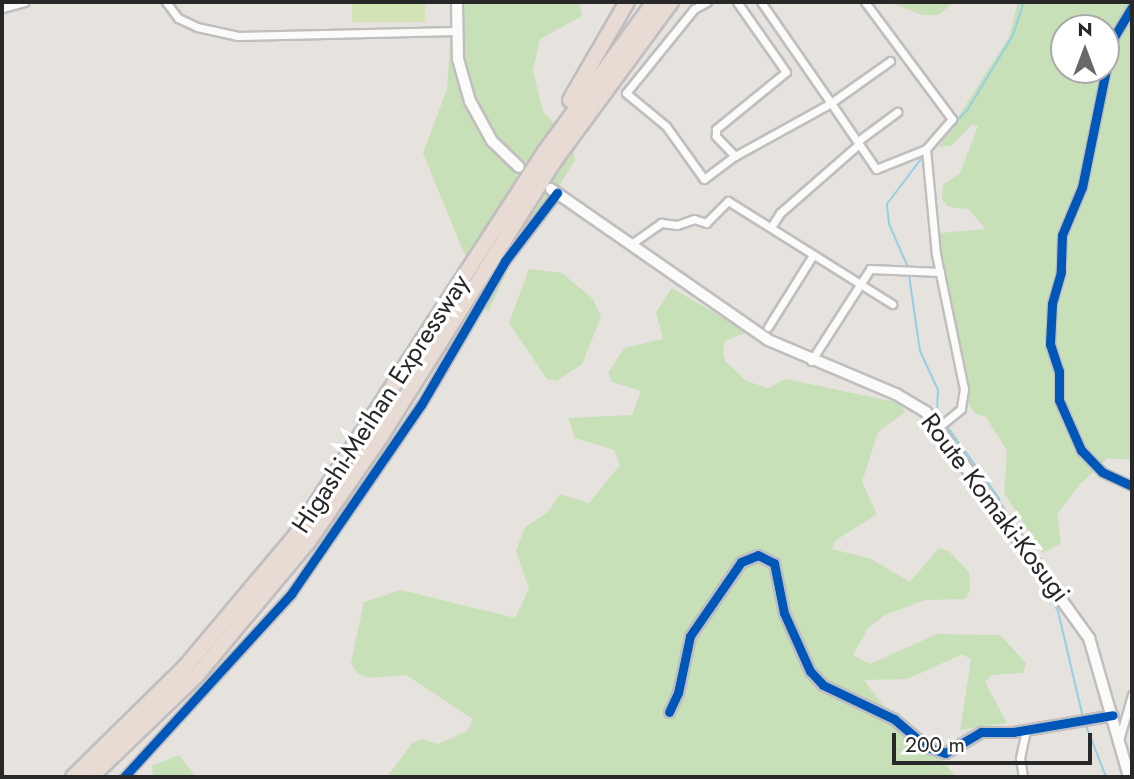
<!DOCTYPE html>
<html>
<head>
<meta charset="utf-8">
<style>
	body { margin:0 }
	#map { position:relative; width:1134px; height:779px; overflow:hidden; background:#e6e2de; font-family:Jost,sans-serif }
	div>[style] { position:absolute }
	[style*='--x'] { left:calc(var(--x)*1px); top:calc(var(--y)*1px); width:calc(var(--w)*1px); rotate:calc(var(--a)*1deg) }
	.green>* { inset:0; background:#c8e0b8 }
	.pitch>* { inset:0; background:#d3e4b5; transform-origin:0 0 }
	.stream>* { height:2px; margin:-1px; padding:0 1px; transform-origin:1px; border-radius:1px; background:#94d0e5 }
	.roads { filter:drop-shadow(2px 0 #c0bebf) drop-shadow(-2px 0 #c0bebf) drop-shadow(0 2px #c0bebf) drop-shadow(0 -2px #c0bebf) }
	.minor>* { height:7px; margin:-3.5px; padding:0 3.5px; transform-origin:3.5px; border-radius:3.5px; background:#fbfbfa }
	.tertiary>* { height:9px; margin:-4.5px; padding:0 4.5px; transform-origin:4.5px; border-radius:4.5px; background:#fbfbfa }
	.secondary>* { height:10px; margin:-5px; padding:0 5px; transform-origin:5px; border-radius:5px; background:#fbfbfa }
	.motorway>* { height:14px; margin:-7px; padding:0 7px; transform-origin:7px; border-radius:7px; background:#e7dbd3 }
	.cycleway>* { height:9px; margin:-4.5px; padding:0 4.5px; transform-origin:4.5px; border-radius:4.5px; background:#0057b8 }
	span { translate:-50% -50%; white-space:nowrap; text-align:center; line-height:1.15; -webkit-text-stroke:7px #fff; paint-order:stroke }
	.street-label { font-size:26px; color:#282828 }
	.frame { position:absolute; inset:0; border:4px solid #282828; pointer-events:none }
	.north { position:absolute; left:1050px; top:14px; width:70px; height:70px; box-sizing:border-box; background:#fff; border:2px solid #a9a9a9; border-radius:50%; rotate:0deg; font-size:19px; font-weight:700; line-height:28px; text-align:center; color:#282828 }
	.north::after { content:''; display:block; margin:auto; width:24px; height:32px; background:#6a6968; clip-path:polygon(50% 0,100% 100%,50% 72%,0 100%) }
	.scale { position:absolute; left:892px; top:733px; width:200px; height:32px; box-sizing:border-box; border:4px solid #282828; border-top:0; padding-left:9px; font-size:21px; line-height:24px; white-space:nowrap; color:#282828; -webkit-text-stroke:5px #fff; paint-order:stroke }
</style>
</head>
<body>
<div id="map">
	<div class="green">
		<i style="clip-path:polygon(453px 2px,579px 2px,582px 16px,540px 39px,533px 71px,543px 111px,572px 144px,575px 160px,508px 269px,488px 312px,423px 153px,447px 89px)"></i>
		<i style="clip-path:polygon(889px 2px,954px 2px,938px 15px,922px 15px)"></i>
		<i style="clip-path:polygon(evenodd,1018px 2px,1132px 2px,1132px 460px,1108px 458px,1081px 483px,1057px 514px,1061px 544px,1043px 553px,1004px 493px,1007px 451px,986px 417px,974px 413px,968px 403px,946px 293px,940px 233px,985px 229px,969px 209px,948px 207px,942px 199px,943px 185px,960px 173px,978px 126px,972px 125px,951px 146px,939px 147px,1009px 37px,1018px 2px,1064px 28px,1106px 28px,1106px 70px,1064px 70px,1064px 28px)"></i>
		<i style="clip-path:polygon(529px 269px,562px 273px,593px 299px,601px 317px,582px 364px,557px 381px,547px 379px,509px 323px)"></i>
		<i style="clip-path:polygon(672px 288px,747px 332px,725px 341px,723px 350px,725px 361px,746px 381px,768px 388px,786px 379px,900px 403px,905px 412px,878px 432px,862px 482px,877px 514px,836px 540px,832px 549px,871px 559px,910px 582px,939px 548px,949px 551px,969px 572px,970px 591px,965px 599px,925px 600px,885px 615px,868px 628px,853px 655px,870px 664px,937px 634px,1000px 635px,1026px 663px,1023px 673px,992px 675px,985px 682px,1007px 723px,960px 730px,971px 660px,963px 654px,907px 679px,864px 680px,900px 728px,941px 759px,956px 777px,387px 777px,412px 743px,422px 739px,438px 744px,467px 731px,473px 719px,406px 675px,367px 678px,357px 673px,351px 663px,364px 602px,401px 590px,515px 618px,529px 589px,516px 551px,525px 527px,548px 512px,560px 494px,589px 503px,620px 465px,614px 450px,575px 438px,568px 418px,632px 415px,641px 391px,612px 382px,608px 373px,624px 348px,663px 339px,656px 312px)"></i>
		<i style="clip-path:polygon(179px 755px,196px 777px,153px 777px,152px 766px)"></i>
	</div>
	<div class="pitch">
		<i style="left:352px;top:2px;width:73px;height:20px"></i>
	</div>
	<div class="stream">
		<i style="--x:928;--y:152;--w:59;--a:-47.1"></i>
		<i style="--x:968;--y:109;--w:87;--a:-58.7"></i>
		<i style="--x:1013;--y:35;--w:35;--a:-72"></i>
		<i style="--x:907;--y:265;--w:45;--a:-113.7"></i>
		<i style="--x:889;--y:224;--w:20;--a:-96"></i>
		<i style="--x:887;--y:204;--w:61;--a:-52.9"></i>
		<i style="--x:909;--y:275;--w:77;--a:81.8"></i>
		<i style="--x:920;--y:351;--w:43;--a:65.2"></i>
		<i style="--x:938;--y:390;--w:20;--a:93"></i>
		<i style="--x:937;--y:410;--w:12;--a:59"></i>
		<i style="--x:946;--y:425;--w:90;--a:54"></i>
		<i style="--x:999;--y:498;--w:8;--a:83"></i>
		<i style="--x:997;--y:518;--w:111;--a:56.7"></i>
		<i style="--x:1058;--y:611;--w:110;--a:76.8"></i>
		<i style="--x:1085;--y:723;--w:58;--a:68.7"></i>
	</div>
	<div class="roads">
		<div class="minor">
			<i style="--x:166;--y:2;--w:20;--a:53"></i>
			<i style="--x:178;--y:18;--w:21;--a:25"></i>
			<i style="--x:197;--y:27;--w:42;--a:12.4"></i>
			<i style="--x:238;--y:36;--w:218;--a:-1.3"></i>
			<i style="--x:707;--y:2;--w:15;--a:152"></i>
			<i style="--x:694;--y:9;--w:108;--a:129"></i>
			<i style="--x:626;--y:93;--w:52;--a:39.5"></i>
			<i style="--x:666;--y:126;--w:65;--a:54.4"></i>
			<i style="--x:704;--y:179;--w:39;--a:-37"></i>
			<i style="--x:735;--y:156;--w:110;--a:-28.9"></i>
			<i style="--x:831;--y:103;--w:123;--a:-124.7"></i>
			<i style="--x:865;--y:2;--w:146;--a:53.4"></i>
			<i style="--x:952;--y:119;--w:40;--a:131"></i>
			<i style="--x:926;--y:149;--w:105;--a:84.6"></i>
			<i style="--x:936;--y:254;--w:138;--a:78.3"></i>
			<i style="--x:964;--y:389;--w:20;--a:99"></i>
			<i style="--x:961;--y:409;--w:28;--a:141"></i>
			<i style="--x:1132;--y:7;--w:39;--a:121"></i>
			<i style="--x:1112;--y:40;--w:150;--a:101.5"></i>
			<i style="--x:1082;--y:187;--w:52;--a:112.6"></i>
			<i style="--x:1062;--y:235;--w:37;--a:92"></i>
			<i style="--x:1061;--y:272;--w:33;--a:106"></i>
			<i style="--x:1052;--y:304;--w:40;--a:92.9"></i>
			<i style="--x:1050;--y:344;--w:28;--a:72"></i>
			<i style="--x:1059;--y:371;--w:29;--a:90"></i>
			<i style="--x:1059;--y:400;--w:55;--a:66.3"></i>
			<i style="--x:1081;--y:450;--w:30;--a:46"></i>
			<i style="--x:1102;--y:472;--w:33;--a:25"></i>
			<i style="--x:2;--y:8;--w:23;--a:-15"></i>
			<i style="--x:890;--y:61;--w:72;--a:144.6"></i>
			<i style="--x:831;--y:103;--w:80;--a:55.7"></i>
			<i style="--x:876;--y:169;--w:54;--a:-21.8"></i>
			<i style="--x:858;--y:141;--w:49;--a:-36.6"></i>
			<i style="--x:735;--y:156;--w:28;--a:-134"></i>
			<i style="--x:716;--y:136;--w:7;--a:-90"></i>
			<i style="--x:716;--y:129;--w:90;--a:-39.2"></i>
			<i style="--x:786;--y:72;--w:85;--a:-125"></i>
			<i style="--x:771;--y:227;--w:17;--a:-57"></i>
			<i style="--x:780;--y:213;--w:105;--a:-41.1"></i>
			<i style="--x:631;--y:244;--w:37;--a:-35"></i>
			<i style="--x:661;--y:223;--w:16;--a:7"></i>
			<i style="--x:677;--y:225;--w:18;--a:-19"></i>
			<i style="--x:694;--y:219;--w:13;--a:18"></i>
			<i style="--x:706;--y:223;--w:31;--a:-45"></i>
			<i style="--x:728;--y:201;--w:194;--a:32.1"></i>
			<i style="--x:768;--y:327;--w:85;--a:-58"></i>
			<i style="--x:811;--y:361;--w:109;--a:-57.3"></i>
			<i style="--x:870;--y:269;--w:70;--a:2.5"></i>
			<i style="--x:1119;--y:740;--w:47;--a:-73.9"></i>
			<i style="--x:124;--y:777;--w:248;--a:-47.6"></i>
			<i style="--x:291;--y:594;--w:229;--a:-55.5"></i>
			<i style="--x:421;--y:405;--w:167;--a:-59.7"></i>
			<i style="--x:505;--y:261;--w:86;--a:-52.6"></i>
			<i style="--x:1023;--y:777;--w:19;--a:-99"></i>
			<i style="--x:1020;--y:758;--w:29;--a:-78"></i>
		</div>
		<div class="tertiary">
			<i style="--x:669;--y:712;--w:21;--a:-65"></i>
			<i style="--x:678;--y:693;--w:58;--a:-78.1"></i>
			<i style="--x:690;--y:636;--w:90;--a:-55.4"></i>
			<i style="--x:741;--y:562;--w:18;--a:-22"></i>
			<i style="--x:758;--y:555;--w:18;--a:27"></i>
			<i style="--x:774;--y:563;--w:51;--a:78.7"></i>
			<i style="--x:784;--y:613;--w:64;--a:65.9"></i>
			<i style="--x:810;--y:671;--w:19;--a:47"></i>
			<i style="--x:823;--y:685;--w:79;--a:25.6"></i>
			<i style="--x:894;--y:719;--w:43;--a:40.3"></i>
			<i style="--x:927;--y:747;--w:19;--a:18"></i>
			<i style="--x:945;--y:753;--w:42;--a:-30.3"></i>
			<i style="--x:981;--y:732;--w:32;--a:0"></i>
			<i style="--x:1013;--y:732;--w:101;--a:-9.6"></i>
		</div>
		<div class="secondary">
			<i style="--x:457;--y:2;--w:57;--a:89"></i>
			<i style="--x:458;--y:59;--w:44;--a:74.1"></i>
			<i style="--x:470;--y:101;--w:46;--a:61.2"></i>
			<i style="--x:492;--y:141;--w:37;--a:44"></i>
			<i style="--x:551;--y:189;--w:264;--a:34.8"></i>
			<i style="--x:768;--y:340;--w:139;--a:22.9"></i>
			<i style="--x:896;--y:394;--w:35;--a:31"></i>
			<i style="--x:926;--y:412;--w:279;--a:54.2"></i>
			<i style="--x:1089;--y:638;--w:145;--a:73.9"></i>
		</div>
		<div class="motorway">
			<i style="--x:570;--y:100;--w:113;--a:-59.8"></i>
			<i style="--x:73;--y:777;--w:158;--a:-44.5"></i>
			<i style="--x:186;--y:666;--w:171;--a:-50"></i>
			<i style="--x:296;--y:535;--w:455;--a:-57"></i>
			<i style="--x:544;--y:153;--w:187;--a:-53.9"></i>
			<i style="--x:91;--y:777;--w:147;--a:-43.9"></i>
			<i style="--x:197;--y:675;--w:173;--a:-50.2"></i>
			<i style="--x:308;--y:542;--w:129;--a:-55.4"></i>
			<i style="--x:381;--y:436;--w:326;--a:-57.8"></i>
			<i style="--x:555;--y:160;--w:196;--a:-53.7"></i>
		</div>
	</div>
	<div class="cycleway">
		<i style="--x:1132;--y:7;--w:39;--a:121"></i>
		<i style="--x:1112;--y:40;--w:150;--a:101.5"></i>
		<i style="--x:1082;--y:187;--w:52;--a:112.6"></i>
		<i style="--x:1062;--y:235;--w:37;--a:92"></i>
		<i style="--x:1061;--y:272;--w:33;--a:106"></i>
		<i style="--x:1052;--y:304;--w:40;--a:92.9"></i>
		<i style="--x:1050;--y:344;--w:28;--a:72"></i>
		<i style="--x:1059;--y:371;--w:29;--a:90"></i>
		<i style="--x:1059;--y:400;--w:55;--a:66.3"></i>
		<i style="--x:1081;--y:450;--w:30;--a:46"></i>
		<i style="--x:1102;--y:472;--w:33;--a:25"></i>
		<i style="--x:669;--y:712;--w:21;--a:-65"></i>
		<i style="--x:678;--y:693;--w:58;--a:-78.1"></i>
		<i style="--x:690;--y:636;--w:90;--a:-55.4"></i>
		<i style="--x:741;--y:562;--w:18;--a:-22"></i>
		<i style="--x:758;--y:555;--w:18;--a:27"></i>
		<i style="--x:774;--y:563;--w:51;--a:78.7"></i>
		<i style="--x:784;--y:613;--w:64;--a:65.9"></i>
		<i style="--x:810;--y:671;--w:19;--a:47"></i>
		<i style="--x:823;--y:685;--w:79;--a:25.6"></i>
		<i style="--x:894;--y:719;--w:43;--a:40.3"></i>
		<i style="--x:927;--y:747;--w:19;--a:18"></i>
		<i style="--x:945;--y:753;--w:42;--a:-30.3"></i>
		<i style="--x:981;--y:732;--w:32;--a:0"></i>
		<i style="--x:1013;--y:732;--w:101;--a:-9.6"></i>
		<i style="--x:124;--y:777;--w:248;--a:-47.6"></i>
		<i style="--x:291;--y:594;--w:229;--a:-55.5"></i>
		<i style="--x:421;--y:405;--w:167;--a:-59.7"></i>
		<i style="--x:505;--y:261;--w:86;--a:-52.6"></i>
	</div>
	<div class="street-label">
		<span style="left:381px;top:404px;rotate:-57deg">Higashi-Meihan Expressway</span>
		<span style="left:995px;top:508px;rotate:53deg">Route Komaki-Kosugi</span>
	</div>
	<div class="frame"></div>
	<div class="north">N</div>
	<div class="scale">200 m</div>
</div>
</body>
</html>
